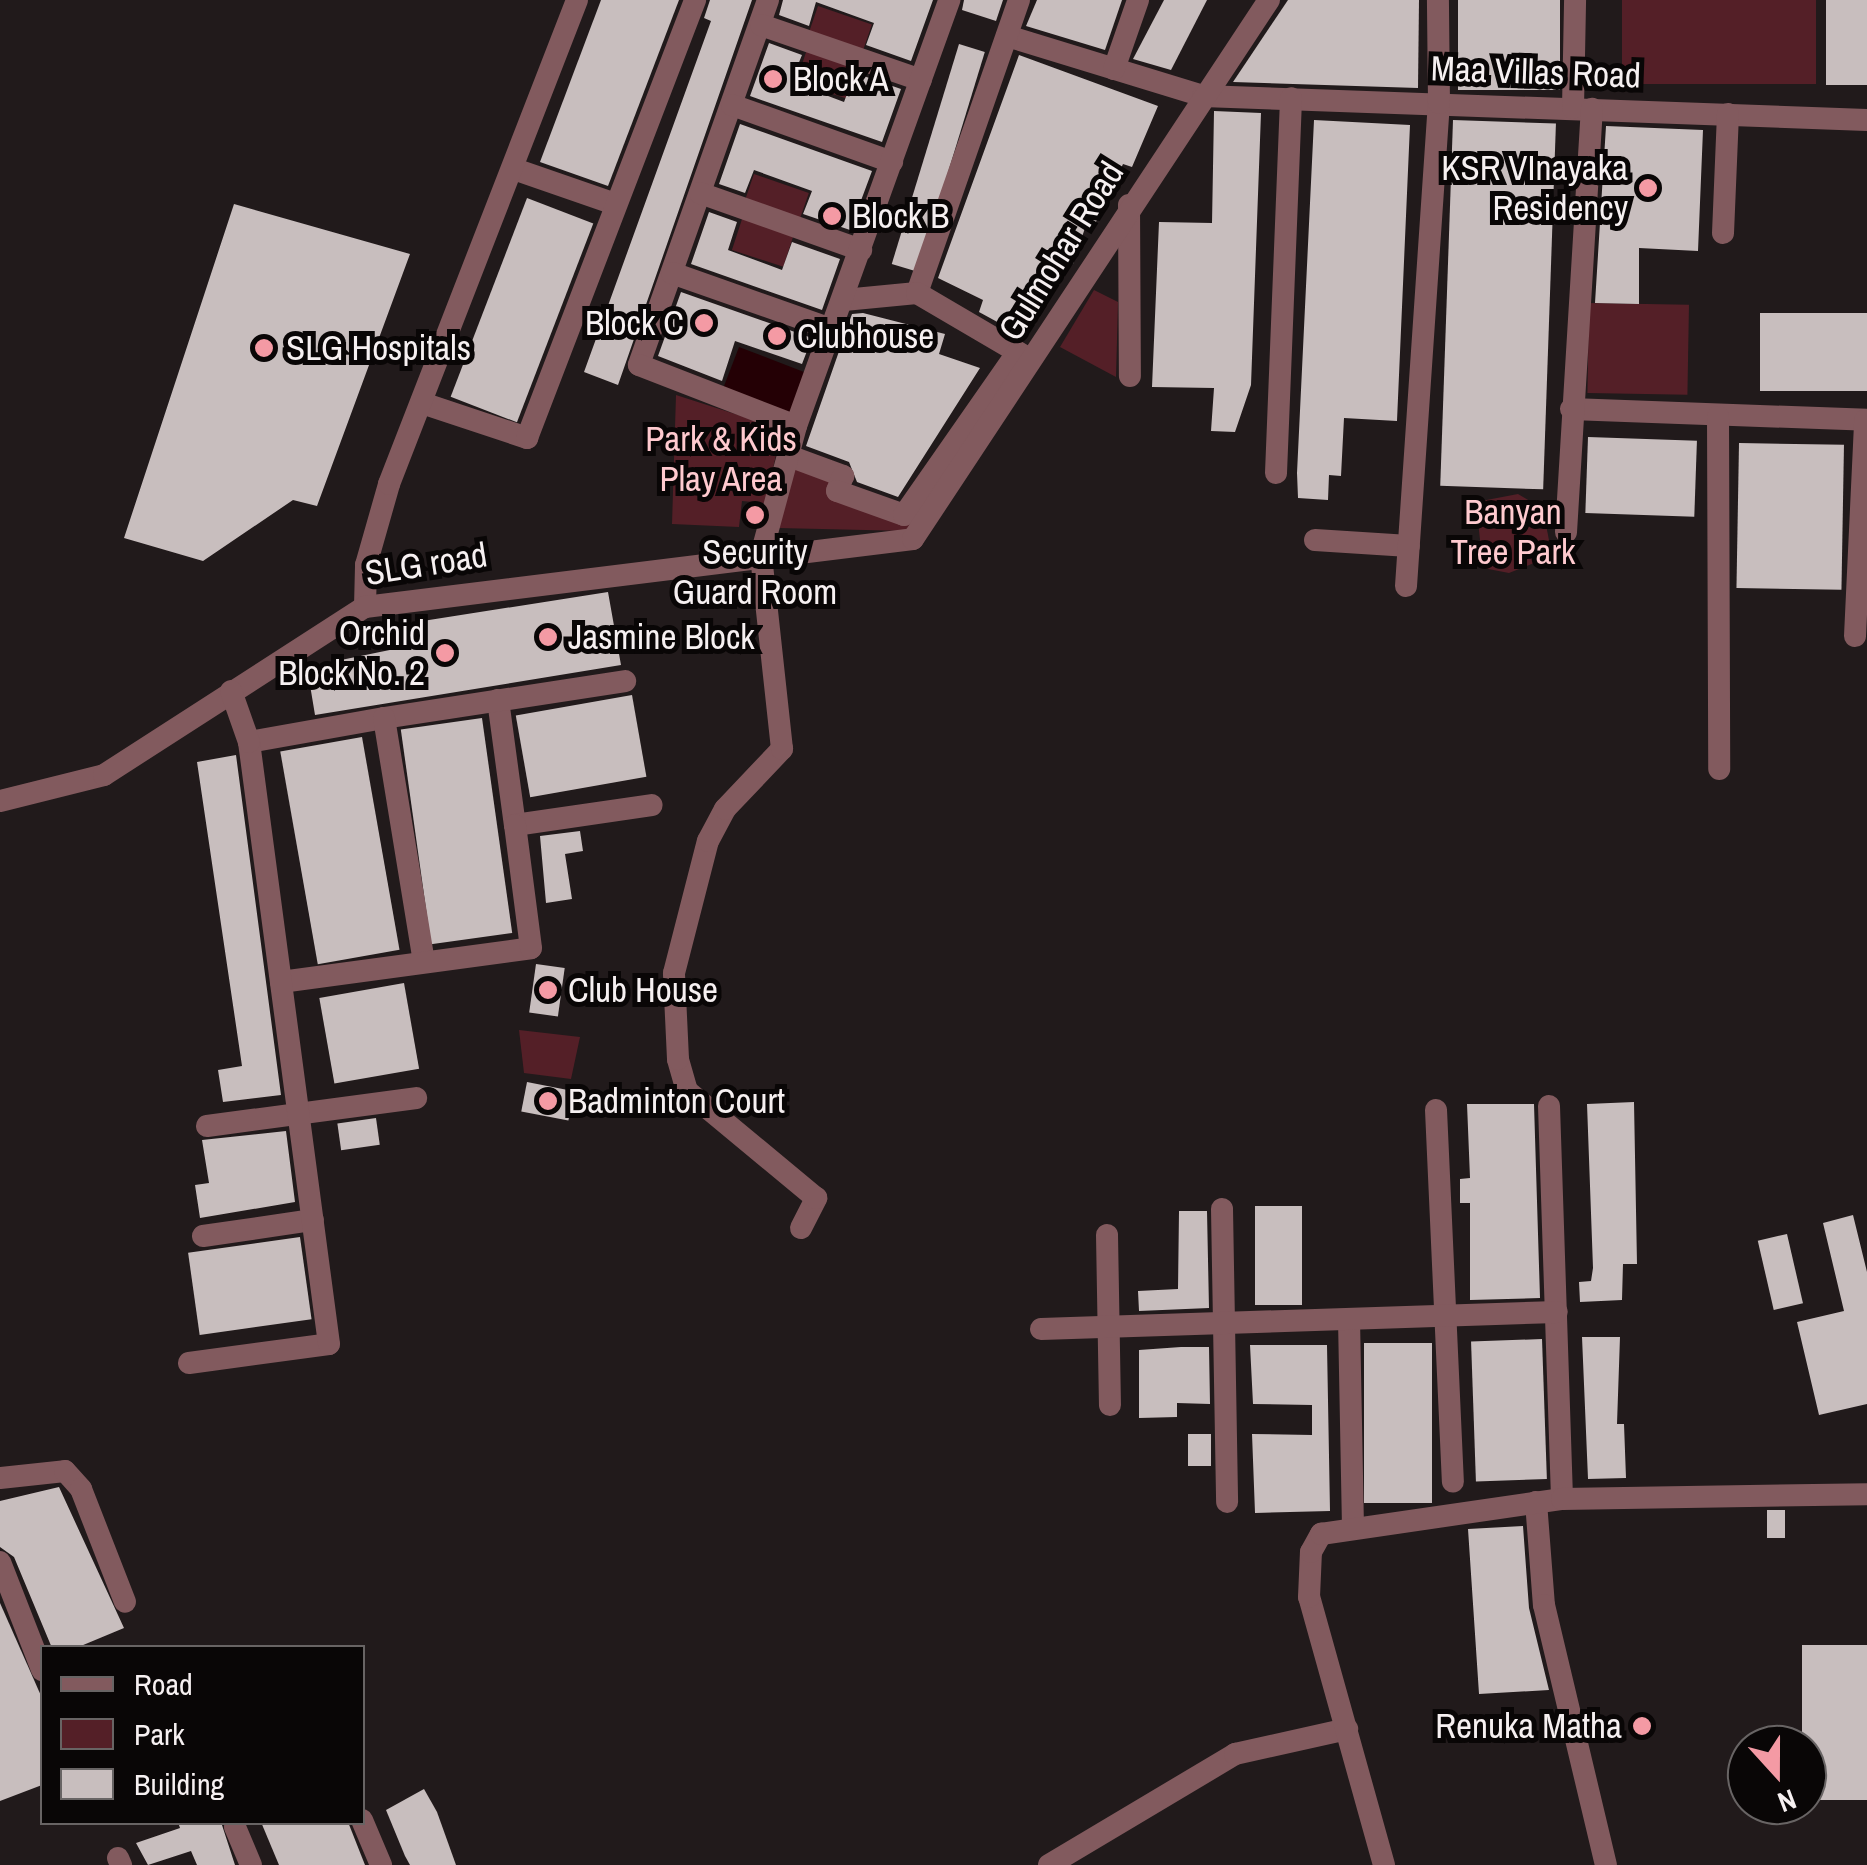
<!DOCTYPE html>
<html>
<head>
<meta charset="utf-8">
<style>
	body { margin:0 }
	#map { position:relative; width:1867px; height:1865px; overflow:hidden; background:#211a1b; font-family:"Archivo Narrow",sans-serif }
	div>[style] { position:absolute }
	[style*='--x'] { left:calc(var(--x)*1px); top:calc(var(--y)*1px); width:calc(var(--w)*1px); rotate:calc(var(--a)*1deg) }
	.green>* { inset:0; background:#541f27; transform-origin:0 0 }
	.water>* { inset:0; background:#240005; transform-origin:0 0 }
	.building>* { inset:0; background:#c8bebe; transform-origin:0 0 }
	.street>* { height:22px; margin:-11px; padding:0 11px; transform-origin:11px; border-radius:11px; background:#825a5e }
	.dots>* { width:28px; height:28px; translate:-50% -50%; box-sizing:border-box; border:5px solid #090606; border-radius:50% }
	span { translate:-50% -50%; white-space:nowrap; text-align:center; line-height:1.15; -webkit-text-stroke:10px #090606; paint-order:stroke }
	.street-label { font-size:35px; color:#f6f0f1 }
	.poi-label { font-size:35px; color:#f6f0f1 }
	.left { translate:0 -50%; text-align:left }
	.right { translate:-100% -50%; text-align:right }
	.park-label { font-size:35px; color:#ffcacf }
	.legend { position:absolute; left:40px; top:1645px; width:325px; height:180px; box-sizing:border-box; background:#090606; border:2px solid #686464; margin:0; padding:12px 18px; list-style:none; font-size:30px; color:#f6f0f1 }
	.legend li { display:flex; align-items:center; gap:20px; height:50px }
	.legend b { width:50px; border:2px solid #686464 }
	.north { position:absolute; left:1727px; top:1725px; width:100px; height:100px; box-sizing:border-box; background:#090606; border:2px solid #686464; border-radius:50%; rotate:159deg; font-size:28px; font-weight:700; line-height:40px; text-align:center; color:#f6f0f1 }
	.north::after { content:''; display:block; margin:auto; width:35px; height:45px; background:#f49aa4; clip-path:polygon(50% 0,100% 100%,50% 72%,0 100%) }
</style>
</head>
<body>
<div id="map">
	<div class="green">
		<i style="left:1622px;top:0;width:194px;height:84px"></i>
		<i style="left:818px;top:6px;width:57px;height:34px;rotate:19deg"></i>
		<i style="left:808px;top:46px;width:52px;height:38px;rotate:18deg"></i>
		<i style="left:754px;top:174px;width:58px;height:33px;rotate:19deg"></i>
		<i style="left:744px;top:213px;width:54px;height:39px;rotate:18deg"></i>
		<i style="clip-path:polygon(1094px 290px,1118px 302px,1116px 377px,1060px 347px)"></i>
		<i style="left:1589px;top:303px;width:100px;height:90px;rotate:1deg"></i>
		<i style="clip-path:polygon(676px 395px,782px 429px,765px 503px,742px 501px,739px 527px,672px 524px)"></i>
		<i style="clip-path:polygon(796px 461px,911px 521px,908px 531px,778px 528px)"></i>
		<i style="clip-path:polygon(1518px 494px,1543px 509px,1552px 556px,1509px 573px,1483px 568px,1476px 502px)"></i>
		<i style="clip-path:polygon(519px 1030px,580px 1037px,571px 1079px,524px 1073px)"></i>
	</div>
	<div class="water">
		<i style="left:739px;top:347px;width:71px;height:46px;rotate:21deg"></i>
	</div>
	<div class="building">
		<i style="clip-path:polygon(601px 0,679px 0,608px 186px,540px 162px)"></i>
		<i style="clip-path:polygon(710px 0,752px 0,618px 385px,584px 372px,711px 21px,704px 18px)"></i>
		<i style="clip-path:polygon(783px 0,933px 0,911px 61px,866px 45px,874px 23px,816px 2px,809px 26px,779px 15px)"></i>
		<i style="clip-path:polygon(964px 0,1003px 0,996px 21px,962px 10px)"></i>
		<i style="clip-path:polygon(1037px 0,1122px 0,1105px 50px,1026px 26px)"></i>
		<i style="clip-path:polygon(1164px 0,1207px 0,1171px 70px,1133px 59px)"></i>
		<i style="clip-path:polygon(1288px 0,1419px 0,1418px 88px,1233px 82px)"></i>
		<i style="left:1458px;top:0;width:102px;height:90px"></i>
		<i style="left:1826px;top:0;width:41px;height:85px"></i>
		<i style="clip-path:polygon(769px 43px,802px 55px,791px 82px,844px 102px,855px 73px,901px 89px,882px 142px,750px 96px)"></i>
		<i style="left:959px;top:44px;width:27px;height:230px;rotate:17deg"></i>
		<i style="clip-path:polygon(1019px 55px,1158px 106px,1132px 167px,1123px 164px,1095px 224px,1087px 222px,1073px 264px,1057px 259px,1023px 336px,979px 312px,983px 300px,938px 278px)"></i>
		<i style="clip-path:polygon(1214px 111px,1261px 113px,1251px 385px,1235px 432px,1211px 431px,1214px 388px,1152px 387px,1159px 222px,1212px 223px)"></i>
		<i style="clip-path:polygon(1314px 120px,1410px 125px,1397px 421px,1344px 418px,1341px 476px,1329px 475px,1328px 500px,1298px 498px,1297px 473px)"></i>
		<i style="left:1453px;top:120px;width:103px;height:366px;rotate:2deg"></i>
		<i style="clip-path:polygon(740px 124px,872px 171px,850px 230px,803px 214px,812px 191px,754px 170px,745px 193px,719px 184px)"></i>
		<i style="clip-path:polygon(1606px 126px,1703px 130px,1698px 251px,1639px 248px,1639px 304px,1595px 303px)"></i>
		<i style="left:527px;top:198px;width:71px;height:213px;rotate:21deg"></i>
		<i style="clip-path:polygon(234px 204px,410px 254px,317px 506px,293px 500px,203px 561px,124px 538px)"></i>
		<i style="clip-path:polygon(709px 212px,737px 222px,728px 250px,782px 270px,792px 242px,840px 259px,822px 310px,691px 264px)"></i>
		<i style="clip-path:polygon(681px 292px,812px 338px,802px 364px,735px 341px,722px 381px,658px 356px)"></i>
		<i style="clip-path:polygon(863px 313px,945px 334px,939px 354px,980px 368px,898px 497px,857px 482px,849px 462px,806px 446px,852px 314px)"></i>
		<i style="left:1867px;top:313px;width:78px;height:107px;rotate:90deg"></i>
		<i style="left:1588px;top:437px;width:109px;height:76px;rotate:2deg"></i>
		<i style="left:1739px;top:443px;width:105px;height:145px;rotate:1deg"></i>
		<i style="clip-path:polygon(608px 592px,621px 665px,315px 715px,307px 667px,414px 645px,410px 623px)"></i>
		<i style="left:632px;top:695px;width:83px;height:118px;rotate:80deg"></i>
		<i style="left:482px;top:718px;width:217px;height:82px;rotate:82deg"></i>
		<i style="left:362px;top:737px;width:216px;height:83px;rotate:80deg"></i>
		<i style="clip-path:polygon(236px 755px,281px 1095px,223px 1102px,218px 1070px,242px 1066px,197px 762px)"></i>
		<i style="clip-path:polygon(580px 831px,583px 851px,565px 854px,572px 899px,546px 903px,540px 836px)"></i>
		<i style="left:536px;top:964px;width:29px;height:49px;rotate:8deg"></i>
		<i style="left:404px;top:983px;width:87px;height:86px;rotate:80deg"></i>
		<i style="left:527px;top:1082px;width:48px;height:30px;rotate:11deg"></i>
		<i style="clip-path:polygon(1634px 1102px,1637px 1264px,1623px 1264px,1622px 1300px,1580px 1302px,1579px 1282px,1591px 1281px,1593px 1268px,1587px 1104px)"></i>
		<i style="clip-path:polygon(1467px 1104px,1534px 1104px,1540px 1298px,1470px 1300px,1470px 1203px,1460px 1203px,1460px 1179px,1470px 1178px)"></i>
		<i style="left:376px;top:1118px;width:27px;height:39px;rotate:82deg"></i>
		<i style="clip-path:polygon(286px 1131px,295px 1202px,200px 1218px,195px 1185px,209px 1183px,202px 1140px)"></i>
		<i style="left:1302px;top:1206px;width:99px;height:47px;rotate:90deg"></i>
		<i style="clip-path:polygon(1179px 1211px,1207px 1211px,1209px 1308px,1139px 1311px,1138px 1291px,1178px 1289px)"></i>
		<i style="clip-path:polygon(1853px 1215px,1867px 1272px,1867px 1404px,1819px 1415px,1797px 1322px,1844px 1311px,1823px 1223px)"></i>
		<i style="left:1787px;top:1234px;width:71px;height:30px;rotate:77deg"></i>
		<i style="left:300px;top:1237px;width:83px;height:113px;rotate:82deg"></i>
		<i style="clip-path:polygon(1582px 1337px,1620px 1337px,1617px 1424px,1624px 1424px,1626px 1478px,1588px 1479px)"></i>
		<i style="left:1542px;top:1339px;width:140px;height:71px;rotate:88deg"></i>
		<i style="left:1364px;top:1343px;width:68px;height:160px"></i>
		<i style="clip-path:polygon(1250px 1345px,1327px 1345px,1330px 1511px,1255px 1513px,1252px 1434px,1312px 1435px,1312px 1405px,1253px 1404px)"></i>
		<i style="clip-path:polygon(1181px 1347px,1209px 1347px,1210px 1404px,1177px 1403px,1177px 1417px,1139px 1418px,1139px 1350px)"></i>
		<i style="left:1188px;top:1434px;width:23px;height:32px"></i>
		<i style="clip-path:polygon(59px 1487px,124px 1628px,76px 1648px,52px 1648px,14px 1557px,0 1547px,0 1501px)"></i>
		<i style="left:1785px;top:1510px;width:28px;height:18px;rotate:90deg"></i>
		<i style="clip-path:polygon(1523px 1526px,1529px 1608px,1549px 1690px,1479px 1694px,1468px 1529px)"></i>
		<i style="clip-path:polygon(0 1603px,42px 1698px,42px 1785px,0 1801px)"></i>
		<i style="left:1867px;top:1645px;width:155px;height:65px;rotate:90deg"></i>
		<i style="clip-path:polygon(424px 1789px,437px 1812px,456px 1865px,410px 1865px,405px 1856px,386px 1810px)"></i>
		<i style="clip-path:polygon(178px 1822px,221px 1822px,235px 1865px,197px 1865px,191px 1851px,148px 1865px,136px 1843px,180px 1828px)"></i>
		<i style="clip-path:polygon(261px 1822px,348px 1822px,365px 1865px,279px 1865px)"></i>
	</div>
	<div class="street">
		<i style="--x:768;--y:0;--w:387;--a:109.5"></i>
		<i style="--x:639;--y:365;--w:168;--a:21.2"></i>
		<i style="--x:761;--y:25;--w:169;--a:19"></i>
		<i style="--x:1007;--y:36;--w:205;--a:17"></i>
		<i style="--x:1203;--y:96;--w:664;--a:2.07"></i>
		<i style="--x:1114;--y:69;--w:73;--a:-70.8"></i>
		<i style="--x:732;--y:105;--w:170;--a:19.6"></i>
		<i style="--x:1573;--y:108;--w:108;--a:-88.9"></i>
		<i style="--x:514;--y:169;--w:107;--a:19.1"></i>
		<i style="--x:700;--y:193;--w:171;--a:19.5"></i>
		<i style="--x:1129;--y:205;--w:171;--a:89.7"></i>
		<i style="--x:1723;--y:233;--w:119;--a:-87.6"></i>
		<i style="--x:672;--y:273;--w:172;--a:19.4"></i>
		<i style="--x:917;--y:293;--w:310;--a:-70.8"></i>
		<i style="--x:844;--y:300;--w:73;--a:-5.5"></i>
		<i style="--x:917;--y:293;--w:129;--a:30.4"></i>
		<i style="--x:422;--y:403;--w:111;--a:18.4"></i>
		<i style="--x:527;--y:438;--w:469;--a:-69"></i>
		<i style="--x:1571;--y:409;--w:296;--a:2.1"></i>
		<i style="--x:1718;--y:417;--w:352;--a:89.8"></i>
		<i style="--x:789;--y:456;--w:58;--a:20.3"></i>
		<i style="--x:843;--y:476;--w:16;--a:112"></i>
		<i style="--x:837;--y:491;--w:71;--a:19.7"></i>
		<i style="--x:904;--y:515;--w:198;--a:-55.1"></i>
		<i style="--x:1276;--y:473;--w:375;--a:-87.7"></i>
		<i style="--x:1566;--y:532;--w:424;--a:-86.5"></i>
		<i style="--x:1315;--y:540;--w:94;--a:3.7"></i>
		<i style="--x:1406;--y:586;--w:484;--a:-86.1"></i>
		<i style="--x:1439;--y:103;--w:103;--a:-90.6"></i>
		<i style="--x:365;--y:607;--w:42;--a:-88.6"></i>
		<i style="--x:366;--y:565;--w:84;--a:-74.1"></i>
		<i style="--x:389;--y:484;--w:519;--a:-68.77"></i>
		<i style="--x:1855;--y:636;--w:216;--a:-87.3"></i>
		<i style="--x:498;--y:700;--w:126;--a:82.3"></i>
		<i style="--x:515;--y:825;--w:138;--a:-8.3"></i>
		<i style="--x:384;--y:718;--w:244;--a:-8.7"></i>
		<i style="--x:249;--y:742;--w:137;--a:-10.1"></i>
		<i style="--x:384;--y:718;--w:247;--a:80.7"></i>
		<i style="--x:0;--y:801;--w:107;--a:-14"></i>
		<i style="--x:104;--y:775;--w:310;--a:-32.8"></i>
		<i style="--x:365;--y:607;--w:552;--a:-7.07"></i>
		<i style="--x:913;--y:539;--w:646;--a:-56.56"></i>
		<i style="--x:281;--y:982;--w:252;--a:-7.7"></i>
		<i style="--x:531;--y:948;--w:124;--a:-97.4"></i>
		<i style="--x:1549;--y:1106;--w:393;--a:88.1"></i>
		<i style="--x:1436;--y:1110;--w:372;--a:87.4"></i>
		<i style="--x:207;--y:1126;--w:211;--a:-7.6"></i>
		<i style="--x:1222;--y:1209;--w:293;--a:89"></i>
		<i style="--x:801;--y:1228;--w:34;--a:-63"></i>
		<i style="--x:816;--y:1198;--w:168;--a:-140.3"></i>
		<i style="--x:687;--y:1091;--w:33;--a:-106"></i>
		<i style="--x:678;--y:1059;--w:86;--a:-92.7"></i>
		<i style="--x:674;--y:973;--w:136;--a:-75.6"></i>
		<i style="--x:708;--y:841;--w:36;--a:-62"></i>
		<i style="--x:725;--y:809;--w:83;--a:-46.5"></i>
		<i style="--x:782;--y:749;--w:195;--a:-96.2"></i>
		<i style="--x:761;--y:555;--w:134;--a:-74.8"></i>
		<i style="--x:796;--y:426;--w:453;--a:-70.2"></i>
		<i style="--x:1107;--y:1235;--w:170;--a:89"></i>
		<i style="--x:203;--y:1236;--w:111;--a:-8.3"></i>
		<i style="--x:1349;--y:1319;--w:205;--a:88.9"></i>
		<i style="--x:1041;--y:1329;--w:516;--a:-1.89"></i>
		<i style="--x:189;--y:1363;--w:141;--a:-7.7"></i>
		<i style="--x:329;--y:1344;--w:607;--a:-97.57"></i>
		<i style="--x:249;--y:742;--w:54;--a:-109.4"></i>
		<i style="--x:0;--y:1478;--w:65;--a:-6.1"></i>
		<i style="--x:65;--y:1471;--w:24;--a:48"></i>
		<i style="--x:81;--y:1489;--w:121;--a:68.7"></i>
		<i style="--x:1536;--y:1502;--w:103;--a:85.6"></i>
		<i style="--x:1544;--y:1605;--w:267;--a:76.6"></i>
		<i style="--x:0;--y:1562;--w:116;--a:68.7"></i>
		<i style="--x:362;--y:1820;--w:49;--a:67.1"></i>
		<i style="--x:235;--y:1827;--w:41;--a:67.2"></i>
		<i style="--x:118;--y:1858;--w:8;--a:67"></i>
		<i style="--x:1049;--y:1865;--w:217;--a:-30.8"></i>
		<i style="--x:1235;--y:1754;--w:115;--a:-12.6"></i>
		<i style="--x:1384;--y:1865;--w:278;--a:-105.6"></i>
		<i style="--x:1309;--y:1597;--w:45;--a:-87.5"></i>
		<i style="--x:1311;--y:1552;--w:21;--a:-61"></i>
		<i style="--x:1321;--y:1534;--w:244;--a:-8.3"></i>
		<i style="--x:1562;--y:1499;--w:305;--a:-0.9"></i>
	</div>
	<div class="dots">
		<i style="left:773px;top:79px;background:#f49aa4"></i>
		<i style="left:1648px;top:188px;background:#f49aa4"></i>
		<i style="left:832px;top:216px;background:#f49aa4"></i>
		<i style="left:704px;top:323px;background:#f49aa4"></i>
		<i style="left:777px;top:336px;background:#f49aa4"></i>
		<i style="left:264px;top:348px;background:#f49aa4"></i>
		<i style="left:755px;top:515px;background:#f49aa4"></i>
		<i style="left:548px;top:637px;background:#f49aa4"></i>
		<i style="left:445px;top:653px;background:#f49aa4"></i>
		<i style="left:548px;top:990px;background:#f49aa4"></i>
		<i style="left:548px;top:1101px;background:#f49aa4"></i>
		<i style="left:1642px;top:1726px;background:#f49aa4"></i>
	</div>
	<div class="street-label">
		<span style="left:1536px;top:72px;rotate:2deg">Maa Villas Road</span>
		<span style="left:1061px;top:251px;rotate:-58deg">Gulmohar Road</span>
		<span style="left:426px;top:564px;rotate:-9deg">SLG road</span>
	</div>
	<div class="poi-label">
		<span class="left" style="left:793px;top:79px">Block A</span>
		<span class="right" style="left:1628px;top:188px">KSR VInayaka<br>Residency</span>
		<span class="left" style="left:852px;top:216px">Block B</span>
		<span class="right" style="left:684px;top:323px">Block C</span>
		<span class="left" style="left:797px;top:336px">Clubhouse</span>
		<span class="left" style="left:286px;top:348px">SLG Hospitals</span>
		<span style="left:755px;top:572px">Security<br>Guard Room</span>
		<span class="right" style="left:425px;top:653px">Orchid<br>Block No. 2</span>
		<span class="left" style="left:568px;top:637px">Jasmine Block</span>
		<span class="left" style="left:568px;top:990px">Club House</span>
		<span class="left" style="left:568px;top:1101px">Badminton Court</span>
		<span class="right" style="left:1622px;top:1726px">Renuka Matha</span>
	</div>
	<div class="park-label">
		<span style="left:721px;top:459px">Park &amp; Kids<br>Play Area</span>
		<span style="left:1513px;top:532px">Banyan<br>Tree Park</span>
	</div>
	<ul class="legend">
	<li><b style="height:12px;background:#825a5e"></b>Road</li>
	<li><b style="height:28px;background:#541f27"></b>Park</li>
	<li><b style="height:28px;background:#c8bebe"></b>Building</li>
	</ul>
	<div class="north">N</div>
</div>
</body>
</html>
